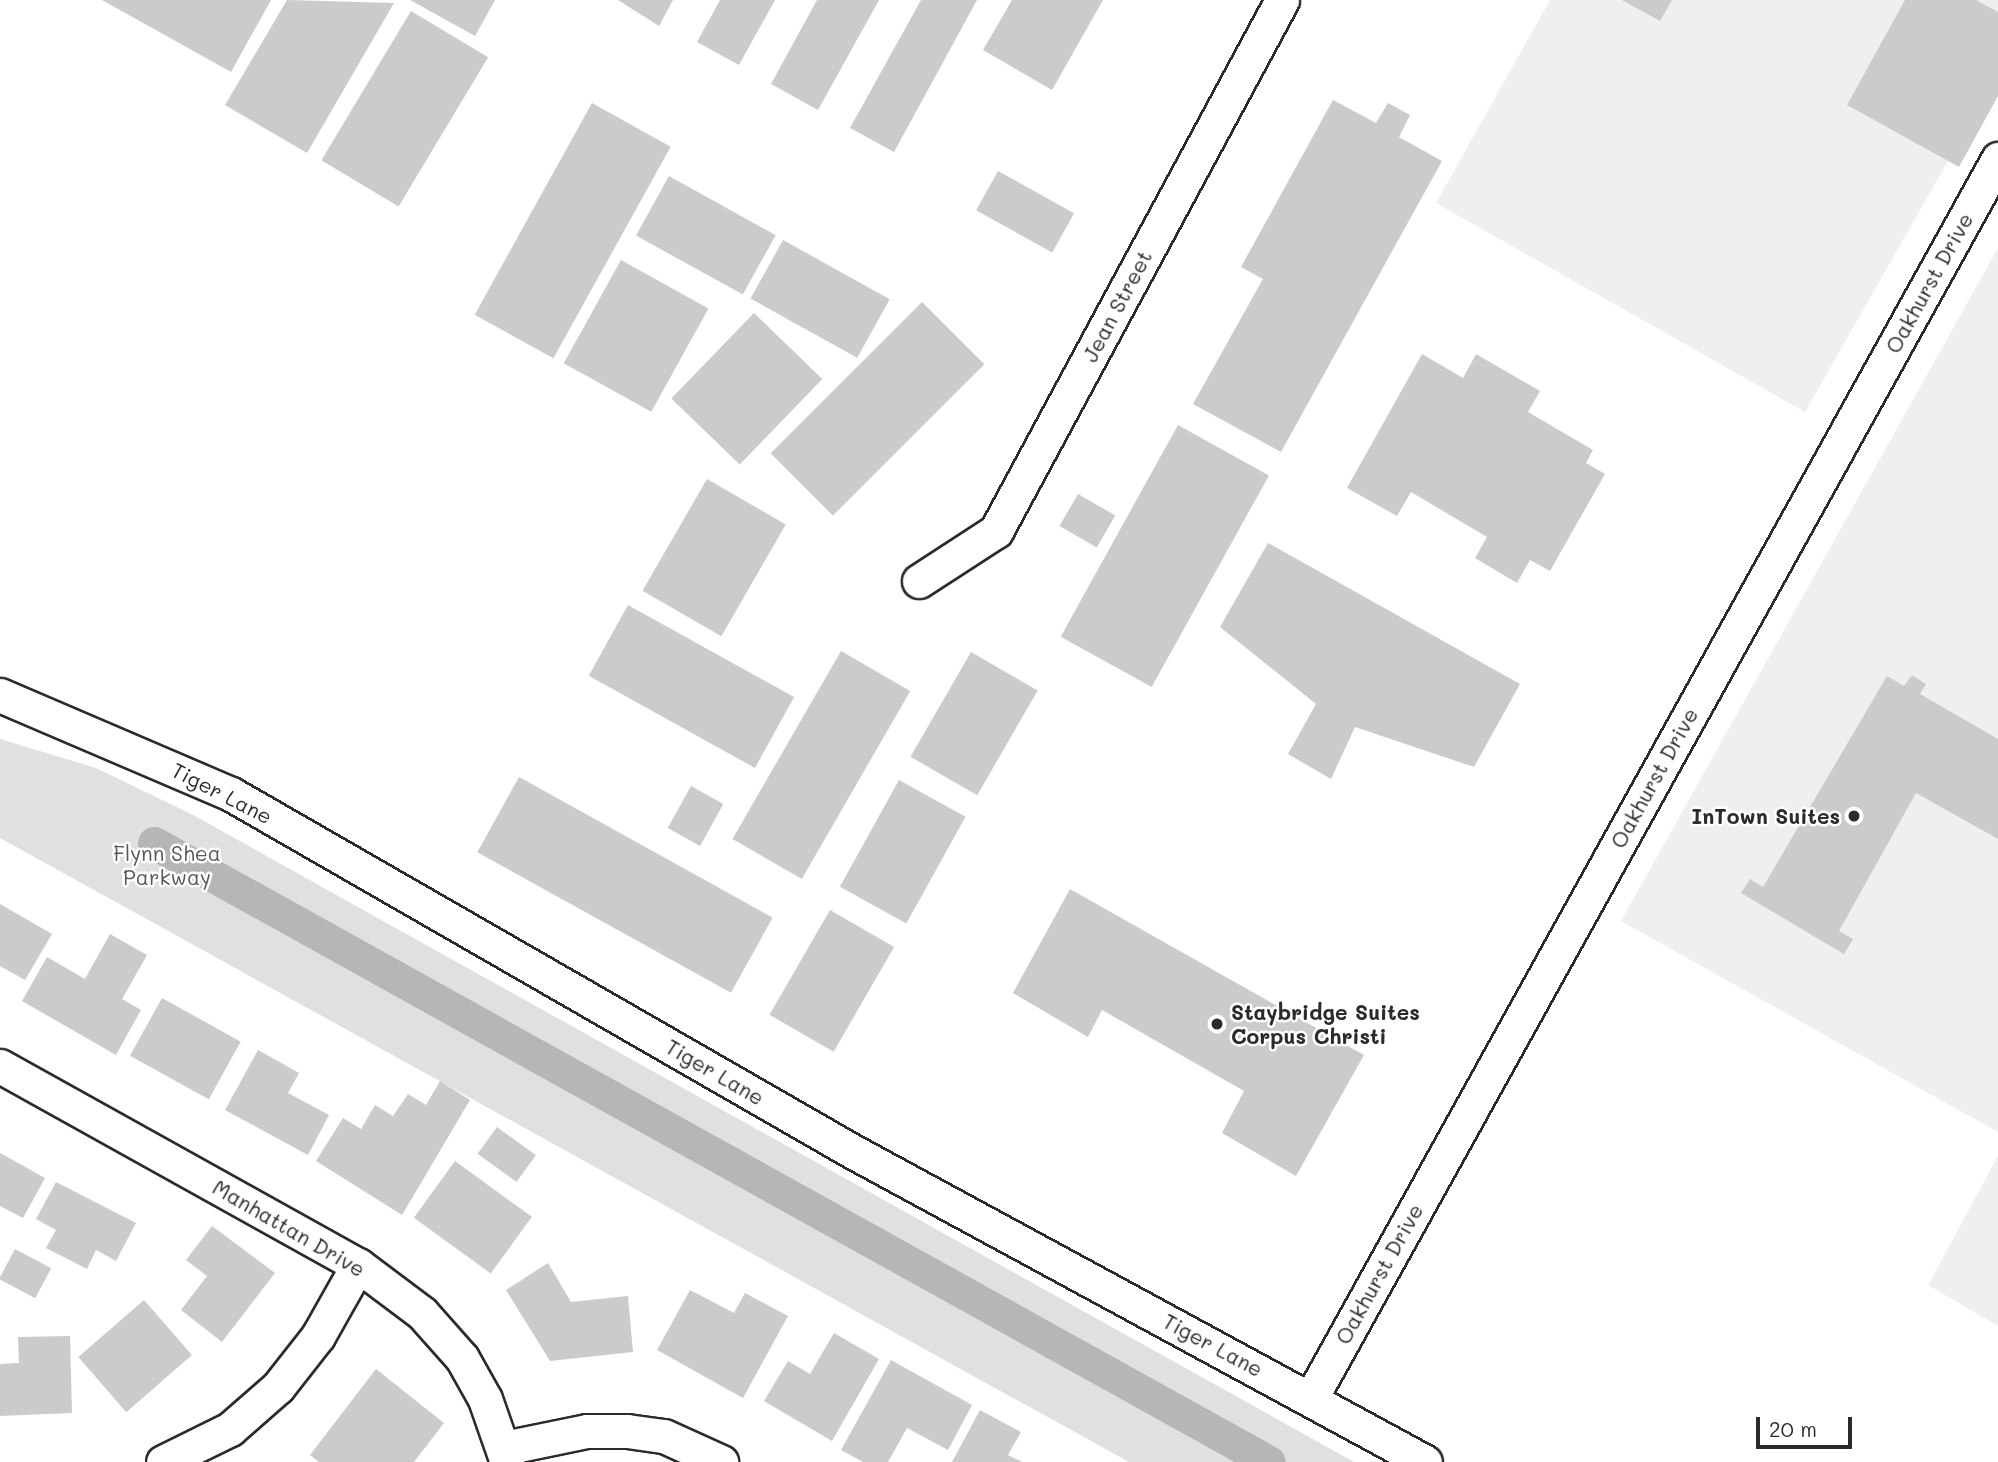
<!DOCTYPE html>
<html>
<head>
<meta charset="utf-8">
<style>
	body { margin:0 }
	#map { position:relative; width:1998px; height:1462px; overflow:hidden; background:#fff; font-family:Mali,sans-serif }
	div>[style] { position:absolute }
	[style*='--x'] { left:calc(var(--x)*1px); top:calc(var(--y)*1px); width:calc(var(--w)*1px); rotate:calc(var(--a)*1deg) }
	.built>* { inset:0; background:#efefef }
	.green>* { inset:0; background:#e0e0e0 }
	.canal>* { height:33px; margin:-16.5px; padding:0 16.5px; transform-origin:16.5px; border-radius:16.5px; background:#b6b6b6 }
	.building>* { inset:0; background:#cbcbcb; transform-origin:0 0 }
	.roads { filter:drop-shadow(2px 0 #2b2b2b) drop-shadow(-2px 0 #2b2b2b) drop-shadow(0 2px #2b2b2b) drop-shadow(0 -2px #2b2b2b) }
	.minor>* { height:33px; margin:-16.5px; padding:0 16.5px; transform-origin:16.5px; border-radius:16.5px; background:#fff }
	.dots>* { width:19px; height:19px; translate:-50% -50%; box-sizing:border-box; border:4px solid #fff; border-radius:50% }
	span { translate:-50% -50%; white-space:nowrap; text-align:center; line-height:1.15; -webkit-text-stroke:5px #fff; paint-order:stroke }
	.street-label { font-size:21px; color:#2b2b2b }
	.poi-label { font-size:21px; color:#2b2b2b; font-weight:700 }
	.right { translate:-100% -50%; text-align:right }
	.left { translate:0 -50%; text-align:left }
	.park-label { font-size:21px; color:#585858 }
	.scale { position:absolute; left:1756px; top:1417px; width:96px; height:32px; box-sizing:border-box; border:4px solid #2b2b2b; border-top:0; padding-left:9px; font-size:21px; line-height:24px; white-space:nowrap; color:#2b2b2b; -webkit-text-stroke:5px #fff; paint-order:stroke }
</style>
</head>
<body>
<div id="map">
	<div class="built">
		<i style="clip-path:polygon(1550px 0,1998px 0,1998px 73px,1805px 412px,1436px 203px)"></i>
		<i style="clip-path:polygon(1998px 248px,1998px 1132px,1621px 921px)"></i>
		<i style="clip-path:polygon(1998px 1156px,1998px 1326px,1928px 1285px)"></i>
	</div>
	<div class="green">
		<i style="clip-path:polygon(0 739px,96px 768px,193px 815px,1354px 1462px,1129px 1462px,0 838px)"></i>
	</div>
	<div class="canal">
		<i style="--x:154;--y:843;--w:1275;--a:29.04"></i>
	</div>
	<div class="building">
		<i style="clip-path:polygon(102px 0,271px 0,231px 72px)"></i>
		<i style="clip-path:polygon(287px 0,394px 3px,307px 153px,225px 105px)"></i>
		<i style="clip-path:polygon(410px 0,495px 0,475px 36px)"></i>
		<i style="clip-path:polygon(618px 0,673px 0,659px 26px)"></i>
		<i style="clip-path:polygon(720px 0,775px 0,739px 65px,697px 42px)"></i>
		<i style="clip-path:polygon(817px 0,879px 0,818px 110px,771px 84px)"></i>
		<i style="clip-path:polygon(921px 0,977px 0,894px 152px,850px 128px)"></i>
		<i style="clip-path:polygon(1012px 0,1103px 0,1052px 90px,983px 50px)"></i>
		<i style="clip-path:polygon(1622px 0,1672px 0,1660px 21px)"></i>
		<i style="clip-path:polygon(1905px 0,1976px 0,1998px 12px,1998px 96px,1959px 167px,1847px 105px)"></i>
		<i style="left:411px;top:11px;width:90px;height:174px;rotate:31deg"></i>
		<i style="clip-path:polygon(1333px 100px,1376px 123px,1388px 103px,1410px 115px,1399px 137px,1442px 161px,1281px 452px,1193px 404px,1263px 279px,1241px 267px)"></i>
		<i style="left:592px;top:103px;width:90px;height:242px;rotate:29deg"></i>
		<i style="left:998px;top:171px;width:87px;height:45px;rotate:29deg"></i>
		<i style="left:669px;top:176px;width:122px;height:68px;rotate:29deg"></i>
		<i style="left:783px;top:240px;width:122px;height:67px;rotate:29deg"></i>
		<i style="left:621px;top:260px;width:100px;height:118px;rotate:29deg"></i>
		<i style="left:922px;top:302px;width:88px;height:214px;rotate:45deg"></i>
		<i style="left:754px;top:313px;width:95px;height:119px;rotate:44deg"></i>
		<i style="clip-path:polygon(1422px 354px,1463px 378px,1476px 354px,1540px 391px,1528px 412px,1593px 450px,1586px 463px,1605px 474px,1550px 571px,1530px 560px,1517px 583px,1475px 558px,1487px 537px,1411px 492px,1397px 516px,1347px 488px)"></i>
		<i style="left:1178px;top:425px;width:104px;height:242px;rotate:29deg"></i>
		<i style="left:707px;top:479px;width:91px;height:129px;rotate:30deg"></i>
		<i style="left:1078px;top:494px;width:43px;height:37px;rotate:30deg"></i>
		<i style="clip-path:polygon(1268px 543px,1520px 684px,1474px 767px,1355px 727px,1331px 779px,1288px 754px,1316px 704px,1220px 627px)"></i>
		<i style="left:628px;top:605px;width:190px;height:81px;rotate:29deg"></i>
		<i style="left:841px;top:651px;width:80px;height:217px;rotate:30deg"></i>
		<i style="left:971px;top:652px;width:77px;height:121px;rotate:30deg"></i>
		<i style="clip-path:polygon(1912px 675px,1926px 684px,1920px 694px,1998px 739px,1998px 839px,1916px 793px,1839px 931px,1853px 939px,1844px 954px,1741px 893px,1750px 879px,1763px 887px,1887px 676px,1904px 686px)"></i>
		<i style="left:519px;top:777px;width:290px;height:86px;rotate:29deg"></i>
		<i style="left:899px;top:780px;width:76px;height:122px;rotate:29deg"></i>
		<i style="left:691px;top:786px;width:37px;height:48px;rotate:29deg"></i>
		<i style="clip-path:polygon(1070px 889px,1364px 1055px,1296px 1176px,1222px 1133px,1244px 1091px,1102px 1010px,1088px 1037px,1013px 993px)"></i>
		<i style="clip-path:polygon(0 904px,52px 934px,25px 980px,0 966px)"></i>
		<i style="left:830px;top:910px;width:74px;height:121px;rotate:30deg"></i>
		<i style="clip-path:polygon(110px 934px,147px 955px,122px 999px,141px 1010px,116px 1055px,22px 1001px,47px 957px,85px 979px)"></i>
		<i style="left:162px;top:998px;width:90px;height:66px;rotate:29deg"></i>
		<i style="clip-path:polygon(258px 1050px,299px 1073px,288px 1093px,329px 1115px,308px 1155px,225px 1110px)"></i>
		<i style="clip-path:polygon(440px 1081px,470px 1100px,402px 1215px,316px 1161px,343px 1118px,361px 1129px,375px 1105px,393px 1116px,408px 1094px,426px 1105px)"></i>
		<i style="left:497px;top:1127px;width:48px;height:33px;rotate:36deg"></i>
		<i style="clip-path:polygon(0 1153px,45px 1178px,23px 1218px,0 1206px)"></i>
		<i style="left:455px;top:1161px;width:95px;height:70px;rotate:36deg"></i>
		<i style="clip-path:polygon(56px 1182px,136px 1223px,116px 1261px,96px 1250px,87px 1269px,46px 1248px,56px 1230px,36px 1219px)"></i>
		<i style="clip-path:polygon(212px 1226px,275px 1273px,222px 1342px,181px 1310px,207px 1276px,186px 1260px)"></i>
		<i style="left:15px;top:1249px;width:41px;height:34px;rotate:28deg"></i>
		<i style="clip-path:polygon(548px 1263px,571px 1302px,628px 1296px,633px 1352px,550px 1361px,506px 1290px)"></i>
		<i style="clip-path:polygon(690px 1290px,734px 1313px,745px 1293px,788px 1316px,743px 1398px,657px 1350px)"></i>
		<i style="left:144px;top:1300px;width:73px;height:87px;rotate:49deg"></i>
		<i style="clip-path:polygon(834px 1333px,879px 1359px,832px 1441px,764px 1401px,788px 1361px,810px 1374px)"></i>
		<i style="clip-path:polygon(70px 1336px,72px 1413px,0 1416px,0 1364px,19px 1363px,18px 1337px)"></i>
		<i style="clip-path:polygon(891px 1360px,972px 1405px,948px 1450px,907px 1428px,888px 1462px,863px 1462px,841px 1450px)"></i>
		<i style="clip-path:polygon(376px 1369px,444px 1423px,414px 1462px,319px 1462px,310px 1455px)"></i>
		<i style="clip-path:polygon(980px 1410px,1021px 1432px,1008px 1455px,1022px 1462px,952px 1462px)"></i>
	</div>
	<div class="roads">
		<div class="minor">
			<i style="--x:919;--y:581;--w:92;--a:-33"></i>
			<i style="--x:996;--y:531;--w:603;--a:-61.69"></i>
			<i style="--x:0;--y:695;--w:251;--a:23.2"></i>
			<i style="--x:231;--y:794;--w:714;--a:29.9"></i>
			<i style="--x:850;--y:1150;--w:654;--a:28.48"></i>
			<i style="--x:0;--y:1066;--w:410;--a:29.1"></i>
			<i style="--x:358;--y:1265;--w:80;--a:36.9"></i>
			<i style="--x:422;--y:1313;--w:60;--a:48.4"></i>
			<i style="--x:462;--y:1358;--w:47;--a:60.7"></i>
			<i style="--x:485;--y:1399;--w:67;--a:70.8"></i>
			<i style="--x:1311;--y:1398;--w:1417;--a:-60.99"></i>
			<i style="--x:504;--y:1448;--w:85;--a:-11.6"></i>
			<i style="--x:587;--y:1431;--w:40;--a:0"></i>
			<i style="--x:627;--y:1431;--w:37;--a:8"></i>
			<i style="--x:664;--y:1436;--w:63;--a:24.5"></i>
			<i style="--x:163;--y:1462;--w:75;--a:-26.2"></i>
			<i style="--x:230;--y:1429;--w:64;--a:-41.2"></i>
			<i style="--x:278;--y:1387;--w:65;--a:-51.9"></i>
			<i style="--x:318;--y:1336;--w:81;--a:-60.6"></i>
		</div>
	</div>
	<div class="dots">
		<i style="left:1854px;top:816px;background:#2b2b2b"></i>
		<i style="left:1217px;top:1024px;background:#2b2b2b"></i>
	</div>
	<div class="street-label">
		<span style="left:1929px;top:283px;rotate:-61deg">Oakhurst Drive</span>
		<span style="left:1117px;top:306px;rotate:-62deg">Jean Street</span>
		<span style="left:1654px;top:778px;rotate:-61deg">Oakhurst Drive</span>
		<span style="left:222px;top:793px;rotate:27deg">Tiger Lane</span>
		<span style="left:715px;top:1072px;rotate:30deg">Tiger Lane</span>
		<span style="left:289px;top:1228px;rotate:30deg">Manhattan Drive</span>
		<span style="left:1379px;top:1274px;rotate:-61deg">Oakhurst Drive</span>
		<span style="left:1213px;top:1345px;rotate:28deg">Tiger Lane</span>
	</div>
	<div class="poi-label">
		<span class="right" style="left:1840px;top:816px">InTown Suites</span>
		<span class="left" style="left:1231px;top:1024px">Staybridge Suites<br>Corpus Christi</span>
	</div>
	<div class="park-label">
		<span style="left:167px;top:865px">Flynn Shea<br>Parkway</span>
	</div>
	<div class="scale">20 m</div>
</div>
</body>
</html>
